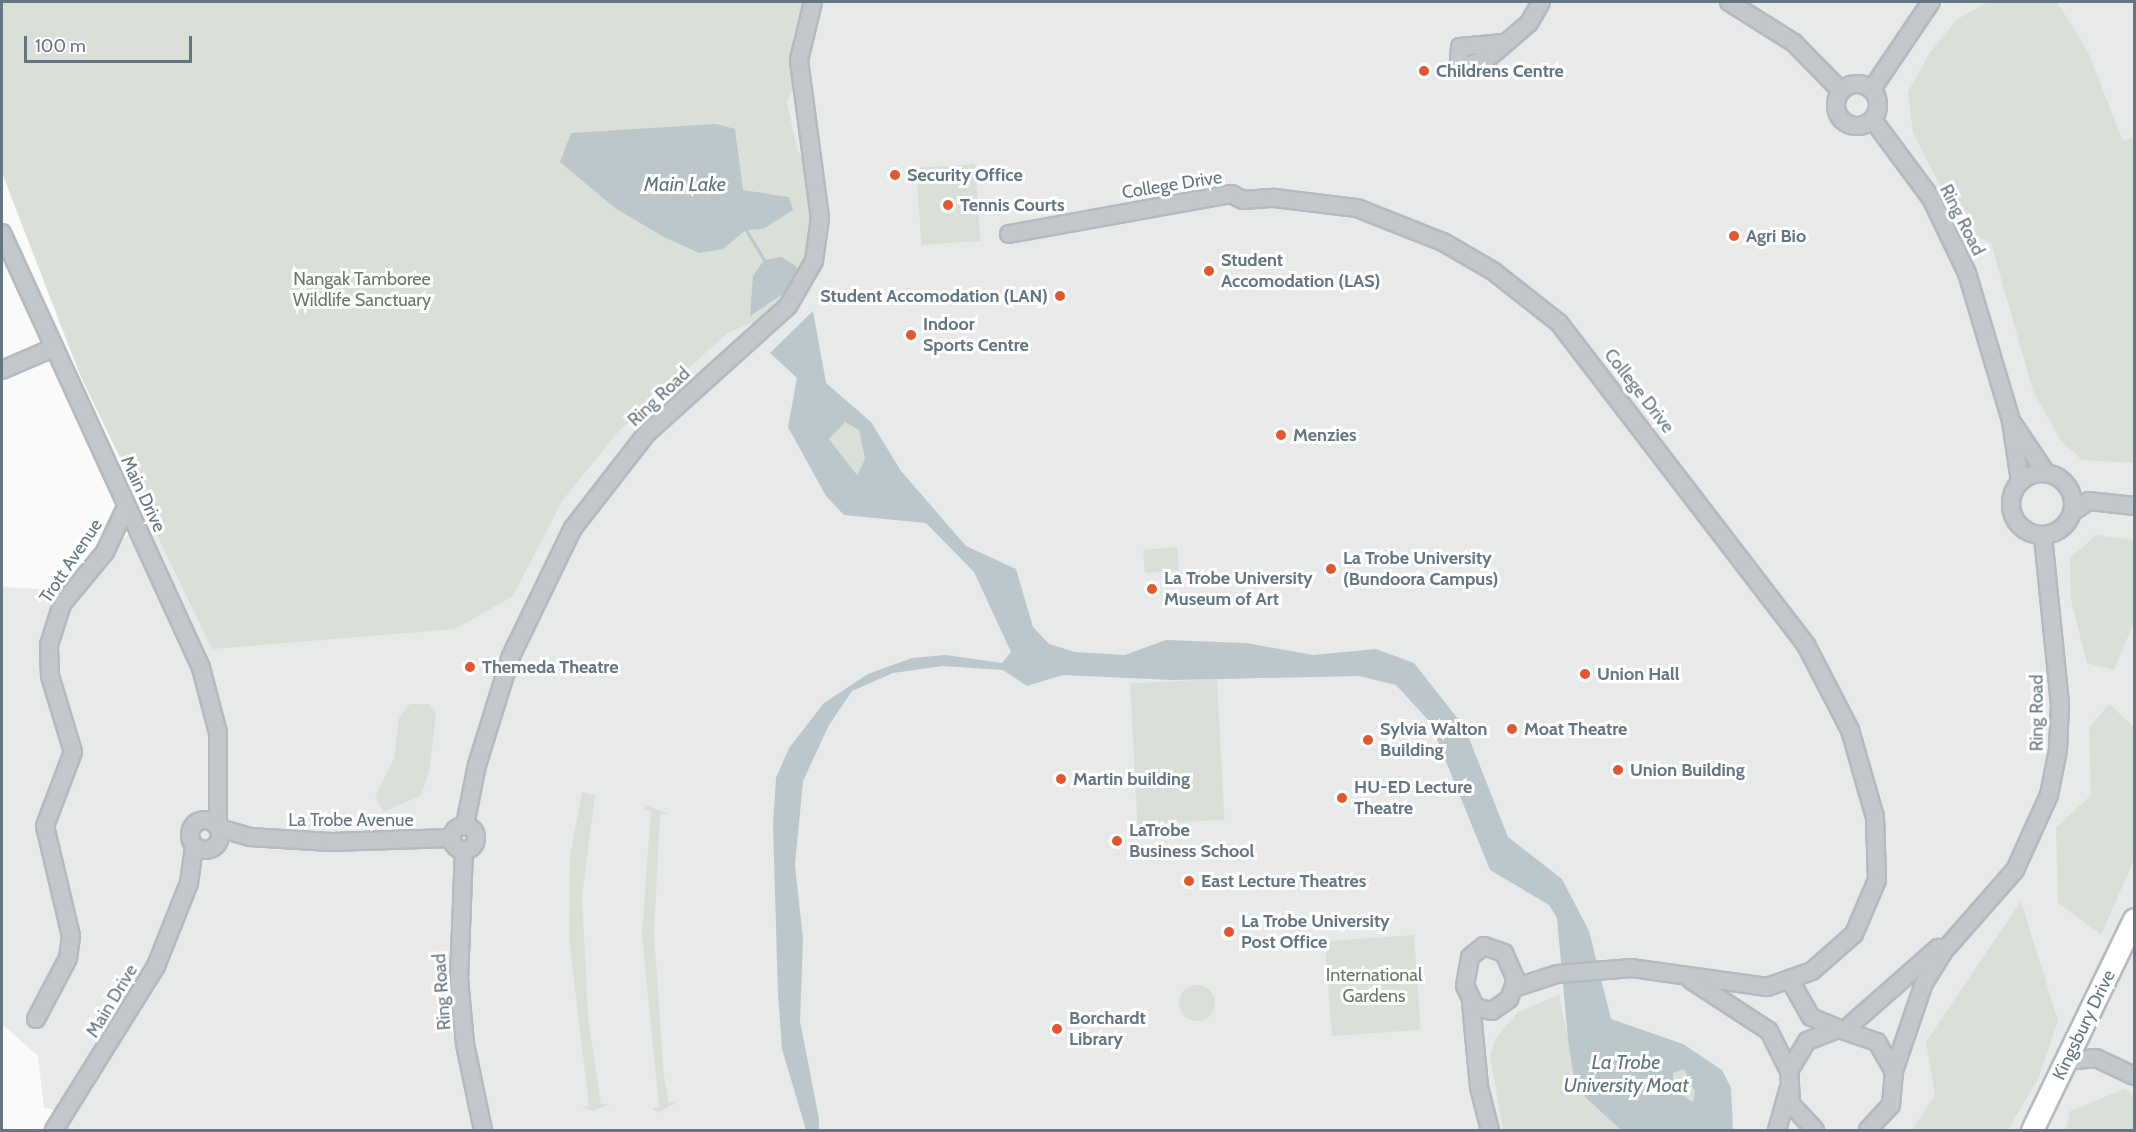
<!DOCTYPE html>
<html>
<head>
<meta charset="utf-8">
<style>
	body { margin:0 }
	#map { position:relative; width:2136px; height:1132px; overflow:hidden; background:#fafaf8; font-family:Cabin,sans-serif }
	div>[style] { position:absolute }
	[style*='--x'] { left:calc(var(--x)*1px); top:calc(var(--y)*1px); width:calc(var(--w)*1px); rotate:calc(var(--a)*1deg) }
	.built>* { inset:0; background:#e8e9e9 }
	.green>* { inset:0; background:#dadfd7; transform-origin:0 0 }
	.round { border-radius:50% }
	.water>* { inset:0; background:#bbc7cb }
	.stream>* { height:3px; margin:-1.5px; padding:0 1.5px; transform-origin:1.5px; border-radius:1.5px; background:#bbc7cb }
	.roads { filter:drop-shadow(2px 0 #b5babe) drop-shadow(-2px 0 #b5babe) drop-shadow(0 2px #b5babe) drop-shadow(0 -2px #b5babe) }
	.minor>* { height:16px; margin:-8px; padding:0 8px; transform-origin:8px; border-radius:8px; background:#c3c8cc }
	.minor>.ring { margin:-8px; padding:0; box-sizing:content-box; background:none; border:16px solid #c3c8cc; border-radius:50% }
	.major>* { height:21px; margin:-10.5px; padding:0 10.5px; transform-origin:10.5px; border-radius:10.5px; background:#fff }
	.dots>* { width:16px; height:16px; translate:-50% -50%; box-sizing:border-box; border:3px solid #fff; border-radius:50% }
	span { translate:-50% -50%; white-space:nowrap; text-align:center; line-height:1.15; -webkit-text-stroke:6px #fff; paint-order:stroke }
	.poi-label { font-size:18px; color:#657683; font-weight:700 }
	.left { translate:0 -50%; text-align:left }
	.right { translate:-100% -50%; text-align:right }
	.street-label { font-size:18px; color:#657683 }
	.park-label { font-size:18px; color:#687a64 }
	.water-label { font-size:20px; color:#60757c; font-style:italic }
	.frame { position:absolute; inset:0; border:3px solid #657683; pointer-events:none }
	.scale { position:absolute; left:24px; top:36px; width:168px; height:27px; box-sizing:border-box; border:3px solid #657683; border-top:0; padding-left:8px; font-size:18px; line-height:21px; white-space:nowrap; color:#657683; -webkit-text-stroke:4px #fff; paint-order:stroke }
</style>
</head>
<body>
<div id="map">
	<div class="built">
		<i style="clip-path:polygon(805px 2px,2134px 2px,2134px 1130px,63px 1130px,52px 1109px,44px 1108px,38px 1056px,2px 1024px,2px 587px,84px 591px,123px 538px,153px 523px,212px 648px,513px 596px,563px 500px,621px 429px,728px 333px,760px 320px,820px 182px,798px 151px,787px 100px,797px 81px,793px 36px)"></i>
	</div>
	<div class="green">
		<i style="clip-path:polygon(2px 2px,805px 2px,793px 36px,797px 81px,787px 101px,798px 151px,820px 182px,815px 246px,791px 293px,760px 320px,728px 333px,621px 429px,563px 500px,513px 596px,455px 629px,212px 649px,80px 375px,2px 173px)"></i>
		<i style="clip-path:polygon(1988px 2px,2057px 2px,2088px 52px,2123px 141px,2134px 137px,2134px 463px,2082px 460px,2061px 441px,2033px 391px,1991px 243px,1963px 230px,1913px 133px,1908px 92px,1929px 54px,1956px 20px)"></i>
		<i style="left:975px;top:164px;width:77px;height:59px;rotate:86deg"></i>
		<i style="clip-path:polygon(849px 421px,859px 430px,865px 459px,857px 475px,829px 439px,837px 425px)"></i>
		<i style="clip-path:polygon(2096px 535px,2134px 540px,2134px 622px,2114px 670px,2087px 663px,2071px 600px,2070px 558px)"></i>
		<i style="left:1177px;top:547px;width:23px;height:34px;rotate:85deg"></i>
		<i style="left:1217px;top:679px;width:141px;height:87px;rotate:87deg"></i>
		<i style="clip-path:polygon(410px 704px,429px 704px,436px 715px,429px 772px,421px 795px,384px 812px,375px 797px,394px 759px,399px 718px)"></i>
		<i style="clip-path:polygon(2109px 704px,2134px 727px,2134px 860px,2101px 935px,2058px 903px,2056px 828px,2091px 795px,2089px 728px)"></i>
		<i style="clip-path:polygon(582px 792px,595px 795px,582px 896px,588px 1017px,601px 1104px,610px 1104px,592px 1111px,582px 1107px,589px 1106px,569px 938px,570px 857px)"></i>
		<i style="clip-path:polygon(648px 806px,669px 814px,660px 814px,654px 934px,664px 1078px,669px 1102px,676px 1102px,658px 1113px,652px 1108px,659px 1107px,642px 934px,651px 811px,643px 809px)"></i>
		<i style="clip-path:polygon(2021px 901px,2058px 1021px,2038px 1079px,2008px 1130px,1912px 1130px,1935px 1095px,1926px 1042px)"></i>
		<i style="left:1414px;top:935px;width:95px;height:89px;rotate:86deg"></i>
		<i class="round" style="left:1179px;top:985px;width:36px;height:36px"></i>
		<i style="clip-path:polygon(1559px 995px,1578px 1087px,1621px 1130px,1503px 1130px,1490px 1056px,1496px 1038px,1518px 1012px)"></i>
		<i style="clip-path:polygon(1684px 1069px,1695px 1092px,1693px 1102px,1674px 1090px,1673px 1073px)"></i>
		<i style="clip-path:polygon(2125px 1089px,2134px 1096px,2134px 1130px,2066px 1130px,2070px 1111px)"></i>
	</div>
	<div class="water">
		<i style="clip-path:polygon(716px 124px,735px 129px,743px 190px,789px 197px,793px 210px,763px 229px,746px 230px,723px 249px,699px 253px,664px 237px,615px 208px,560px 162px,571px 133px)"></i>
		<i style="clip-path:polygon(781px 257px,796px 266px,800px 283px,750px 316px,753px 276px,764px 260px)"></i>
		<i style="clip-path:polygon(evenodd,813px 311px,826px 383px,871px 422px,901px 471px,966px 546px,1016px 569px,1033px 627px,1049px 644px,1075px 652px,1125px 655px,1166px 640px,1246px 643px,1313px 655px,1376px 649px,1414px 663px,1465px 728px,1508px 837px,1562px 879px,1589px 931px,1611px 1019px,1683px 1044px,1722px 1070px,1731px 1088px,1733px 1130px,1621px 1130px,1585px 1097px,1574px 1078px,1568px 1040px,1557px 918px,1549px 905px,1490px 870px,1430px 722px,1396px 685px,1359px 676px,1172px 680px,1063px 675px,1027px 686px,1003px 670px,943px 666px,893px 673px,852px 691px,829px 725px,803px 781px,795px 865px,803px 939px,800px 1021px,819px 1119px,819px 1130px,806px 1130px,782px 1049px,778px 994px,773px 824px,776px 778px,789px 748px,824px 703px,868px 674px,912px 658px,946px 655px,1002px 663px,1011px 652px,974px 572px,926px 523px,844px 515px,826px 496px,788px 427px,797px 378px,770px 353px,813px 311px,845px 422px,859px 430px,865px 459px,857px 475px,829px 439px,845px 422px,813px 311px,1684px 1069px,1695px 1092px,1693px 1102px,1674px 1090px,1673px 1073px,1684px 1069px)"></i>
	</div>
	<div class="stream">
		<i style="--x:746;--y:230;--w:35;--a:59"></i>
	</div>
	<div class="roads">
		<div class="minor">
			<i style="--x:1729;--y:2;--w:77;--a:32.2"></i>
			<i style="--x:1794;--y:43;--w:67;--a:45.6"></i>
			<i style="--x:1504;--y:43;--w:44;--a:174.8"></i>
			<i style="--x:1460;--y:47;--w:14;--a:94"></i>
			<i style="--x:1459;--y:61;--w:9;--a:36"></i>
			<i style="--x:1466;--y:66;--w:22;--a:-18"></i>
			<i style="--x:1487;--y:59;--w:55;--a:-40.6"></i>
			<i style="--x:1529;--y:23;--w:24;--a:-60"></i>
			<i class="ring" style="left:1836px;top:84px;width:26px;height:26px"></i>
			<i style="--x:1872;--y:89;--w:105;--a:-55.9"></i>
			<i style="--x:1873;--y:120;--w:97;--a:53.4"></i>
			<i style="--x:1931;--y:198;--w:83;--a:64.4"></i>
			<i style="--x:1967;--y:273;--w:154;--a:73.4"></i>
			<i style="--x:2011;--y:421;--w:61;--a:81.5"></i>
			<i style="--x:2;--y:233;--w:478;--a:65.4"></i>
			<i style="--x:201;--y:668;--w:67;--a:75.3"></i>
			<i style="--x:218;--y:733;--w:93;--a:90"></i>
			<i style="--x:1009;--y:234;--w:226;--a:-10.2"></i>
			<i style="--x:1231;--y:194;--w:13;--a:27"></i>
			<i style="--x:1243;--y:200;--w:31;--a:-4"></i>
			<i style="--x:1274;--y:198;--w:84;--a:6.9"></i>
			<i style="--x:1357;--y:208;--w:92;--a:21.6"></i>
			<i style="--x:1443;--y:242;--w:58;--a:30.1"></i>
			<i style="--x:1493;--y:271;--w:84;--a:38.2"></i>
			<i style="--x:1559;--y:323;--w:406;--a:52.5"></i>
			<i style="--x:1806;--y:645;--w:96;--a:62.6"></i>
			<i style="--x:1850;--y:730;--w:91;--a:74"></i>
			<i style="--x:1875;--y:817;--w:63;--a:88.2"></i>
			<i style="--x:1877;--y:880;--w:59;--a:113.1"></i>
			<i style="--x:1854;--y:934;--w:56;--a:138.6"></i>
			<i style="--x:1812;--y:971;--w:48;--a:160.4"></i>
			<i style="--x:1767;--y:987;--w:136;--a:-172"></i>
			<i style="--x:1632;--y:968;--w:75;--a:175.4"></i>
			<i style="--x:1557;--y:974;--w:45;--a:162"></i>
			<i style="--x:2;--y:370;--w:56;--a:-23.3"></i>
			<i style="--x:2011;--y:421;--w:63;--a:56.1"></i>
			<i class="ring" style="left:2011px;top:473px;width:46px;height:46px"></i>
			<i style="--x:2072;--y:512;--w:20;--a:-33"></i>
			<i style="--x:2089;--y:501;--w:45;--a:6.3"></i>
			<i class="ring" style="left:190px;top:820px;width:14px;height:14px"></i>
			<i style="--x:465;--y:825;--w:61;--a:-78.7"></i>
			<i style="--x:477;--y:765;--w:114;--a:-72.7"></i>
			<i style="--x:511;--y:656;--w:142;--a:-64.2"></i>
			<i style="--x:573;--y:528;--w:120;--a:-52.1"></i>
			<i style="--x:647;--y:433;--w:190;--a:-42"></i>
			<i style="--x:788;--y:306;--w:52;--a:-60"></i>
			<i style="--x:814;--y:261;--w:43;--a:-82.1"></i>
			<i style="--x:820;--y:218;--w:159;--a:-97.6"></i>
			<i style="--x:799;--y:60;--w:60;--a:-76.4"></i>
			<i class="ring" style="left:452px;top:826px;width:8px;height:8px"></i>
			<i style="--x:219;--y:828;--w:32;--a:16"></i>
			<i style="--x:250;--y:837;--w:81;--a:3.5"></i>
			<i style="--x:331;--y:842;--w:120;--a:-1.9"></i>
			<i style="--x:464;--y:850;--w:129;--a:92.2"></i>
			<i style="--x:459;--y:979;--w:65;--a:84.7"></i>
			<i style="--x:465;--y:1044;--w:88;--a:78.2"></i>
			<i style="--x:1484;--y:946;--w:21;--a:19"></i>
			<i style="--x:1504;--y:953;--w:30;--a:66"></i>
			<i style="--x:1516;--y:980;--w:20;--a:110"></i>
			<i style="--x:1509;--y:999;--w:21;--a:145"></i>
			<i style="--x:1492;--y:1011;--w:17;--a:-167"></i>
			<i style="--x:1475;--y:1007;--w:23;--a:-115"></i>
			<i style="--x:1465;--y:986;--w:29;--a:-80"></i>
			<i style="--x:1470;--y:957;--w:18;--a:-38"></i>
			<i style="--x:1691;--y:980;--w:93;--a:33.2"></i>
			<i style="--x:1769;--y:1031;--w:45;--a:63.4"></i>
			<i style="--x:1791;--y:982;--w:40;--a:60.3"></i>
			<i style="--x:1811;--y:1017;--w:30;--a:23"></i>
			<i style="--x:1471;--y:1002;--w:85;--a:84.6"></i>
			<i style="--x:1479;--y:1087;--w:44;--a:75.7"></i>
			<i style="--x:36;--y:1019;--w:69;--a:-62.3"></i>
			<i style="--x:68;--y:958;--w:22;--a:-82"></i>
			<i style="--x:71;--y:936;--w:113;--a:-103.3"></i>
			<i style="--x:45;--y:826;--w:79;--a:-69.3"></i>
			<i style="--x:73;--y:752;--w:79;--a:-106.8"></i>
			<i style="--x:50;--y:676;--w:31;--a:-92"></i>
			<i style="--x:49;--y:645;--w:43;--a:-72.4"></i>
			<i style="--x:62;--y:604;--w:67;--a:-50.4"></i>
			<i style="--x:105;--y:552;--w:50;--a:-65"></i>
			<i style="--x:1846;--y:1029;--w:123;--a:-41.4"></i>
			<i style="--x:2067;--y:1061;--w:29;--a:-6"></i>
			<i style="--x:2096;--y:1058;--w:42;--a:25.3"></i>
			<i style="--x:1894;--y:1071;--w:93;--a:-71.2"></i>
			<i style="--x:1924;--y:983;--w:36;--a:-58"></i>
			<i style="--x:1943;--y:952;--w:109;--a:-48.7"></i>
			<i style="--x:2015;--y:870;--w:82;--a:-65.6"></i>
			<i style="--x:2049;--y:795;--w:46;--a:-78.7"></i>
			<i style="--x:2058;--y:750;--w:46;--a:-87.5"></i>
			<i style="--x:2060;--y:704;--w:169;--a:-95.8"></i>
			<i style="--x:54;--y:1130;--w:193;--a:-58.1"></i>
			<i style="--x:156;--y:966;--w:89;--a:-68.3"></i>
			<i style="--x:189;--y:883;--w:37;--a:-82"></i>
			<i style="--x:1777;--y:1130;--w:41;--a:-74.2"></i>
			<i style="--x:1815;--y:1130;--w:35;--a:-133"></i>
			<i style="--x:1791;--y:1104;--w:33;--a:-93"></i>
			<i style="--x:1789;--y:1071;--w:35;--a:-59"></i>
			<i style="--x:1807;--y:1041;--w:34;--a:-21"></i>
			<i style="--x:1839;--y:1029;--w:40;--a:18.9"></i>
			<i style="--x:1877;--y:1042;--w:34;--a:60"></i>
			<i style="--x:1894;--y:1071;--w:34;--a:95"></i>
			<i style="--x:1891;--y:1105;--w:34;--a:133"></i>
		</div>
		<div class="major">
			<i style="--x:2032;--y:1130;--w:234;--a:-64.2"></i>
		</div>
	</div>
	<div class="dots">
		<i style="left:1424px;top:71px;background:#e4572e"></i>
		<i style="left:895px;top:175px;background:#e4572e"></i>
		<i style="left:948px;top:205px;background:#e4572e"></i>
		<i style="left:1734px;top:236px;background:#e4572e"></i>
		<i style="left:1209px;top:271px;background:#e4572e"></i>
		<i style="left:1060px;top:296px;background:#e4572e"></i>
		<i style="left:911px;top:335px;background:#e4572e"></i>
		<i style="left:1281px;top:435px;background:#e4572e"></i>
		<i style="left:1331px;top:569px;background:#e4572e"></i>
		<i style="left:1152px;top:589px;background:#e4572e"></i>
		<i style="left:470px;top:667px;background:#e4572e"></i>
		<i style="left:1585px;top:674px;background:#e4572e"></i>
		<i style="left:1512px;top:729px;background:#e4572e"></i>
		<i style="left:1368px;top:740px;background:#e4572e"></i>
		<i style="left:1618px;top:770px;background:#e4572e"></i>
		<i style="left:1061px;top:779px;background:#e4572e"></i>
		<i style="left:1342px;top:798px;background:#e4572e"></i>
		<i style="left:1117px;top:841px;background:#e4572e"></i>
		<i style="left:1189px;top:881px;background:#e4572e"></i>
		<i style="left:1229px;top:932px;background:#e4572e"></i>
		<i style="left:1057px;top:1029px;background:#e4572e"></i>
	</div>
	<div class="poi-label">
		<span class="left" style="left:1436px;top:71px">Childrens Centre</span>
		<span class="left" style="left:907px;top:175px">Security Office</span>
		<span class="left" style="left:960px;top:205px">Tennis Courts</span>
		<span class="left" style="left:1746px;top:236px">Agri Bio</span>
		<span class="left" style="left:1221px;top:271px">Student<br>Accomodation (LAS)</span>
		<span class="right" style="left:1048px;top:296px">Student Accomodation (LAN)</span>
		<span class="left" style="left:923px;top:335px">Indoor<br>Sports Centre</span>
		<span class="left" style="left:1293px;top:435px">Menzies</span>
		<span class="left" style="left:1343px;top:569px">La Trobe University<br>(Bundoora Campus)</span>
		<span class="left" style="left:1164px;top:589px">La Trobe University<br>Museum of Art</span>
		<span class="left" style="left:482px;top:667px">Themeda Theatre</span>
		<span class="left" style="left:1597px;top:674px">Union Hall</span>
		<span class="left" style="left:1524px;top:729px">Moat Theatre</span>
		<span class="left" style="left:1380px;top:740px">Sylvia Walton<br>Building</span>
		<span class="left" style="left:1630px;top:770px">Union Building</span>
		<span class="left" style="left:1073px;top:779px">Martin building</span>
		<span class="left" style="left:1354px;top:798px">HU-ED Lecture<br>Theatre</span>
		<span class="left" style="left:1129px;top:841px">LaTrobe<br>Business School</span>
		<span class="left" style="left:1201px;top:881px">East Lecture Theatres</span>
		<span class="left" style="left:1241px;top:932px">La Trobe University<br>Post Office</span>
		<span class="left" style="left:1069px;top:1029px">Borchardt<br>Library</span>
	</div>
	<div class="street-label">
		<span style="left:1172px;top:185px;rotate:-9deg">College Drive</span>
		<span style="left:1962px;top:220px;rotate:63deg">Ring Road</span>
		<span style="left:1639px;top:391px;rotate:52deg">College Drive</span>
		<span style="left:659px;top:397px;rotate:-43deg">Ring Road</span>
		<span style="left:143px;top:494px;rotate:65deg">Main Drive</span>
		<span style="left:71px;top:561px;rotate:-56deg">Trott Avenue</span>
		<span style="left:2037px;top:713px;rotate:-90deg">Ring Road</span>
		<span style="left:351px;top:820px">La Trobe Avenue</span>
		<span style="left:442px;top:992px;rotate:-94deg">Ring Road</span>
		<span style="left:112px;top:1001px;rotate:-59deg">Main Drive</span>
		<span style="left:2084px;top:1025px;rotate:-64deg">Kingsbury Drive</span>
	</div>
	<div class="park-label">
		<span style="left:362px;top:290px">Nangak Tamboree<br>Wildlife Sanctuary</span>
		<span style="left:1374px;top:986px">International<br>Gardens</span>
	</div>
	<div class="water-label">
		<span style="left:685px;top:184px">Main Lake</span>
		<span style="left:1626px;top:1074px">La Trobe<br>University Moat</span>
	</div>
	<div class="frame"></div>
	<div class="scale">100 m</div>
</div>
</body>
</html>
